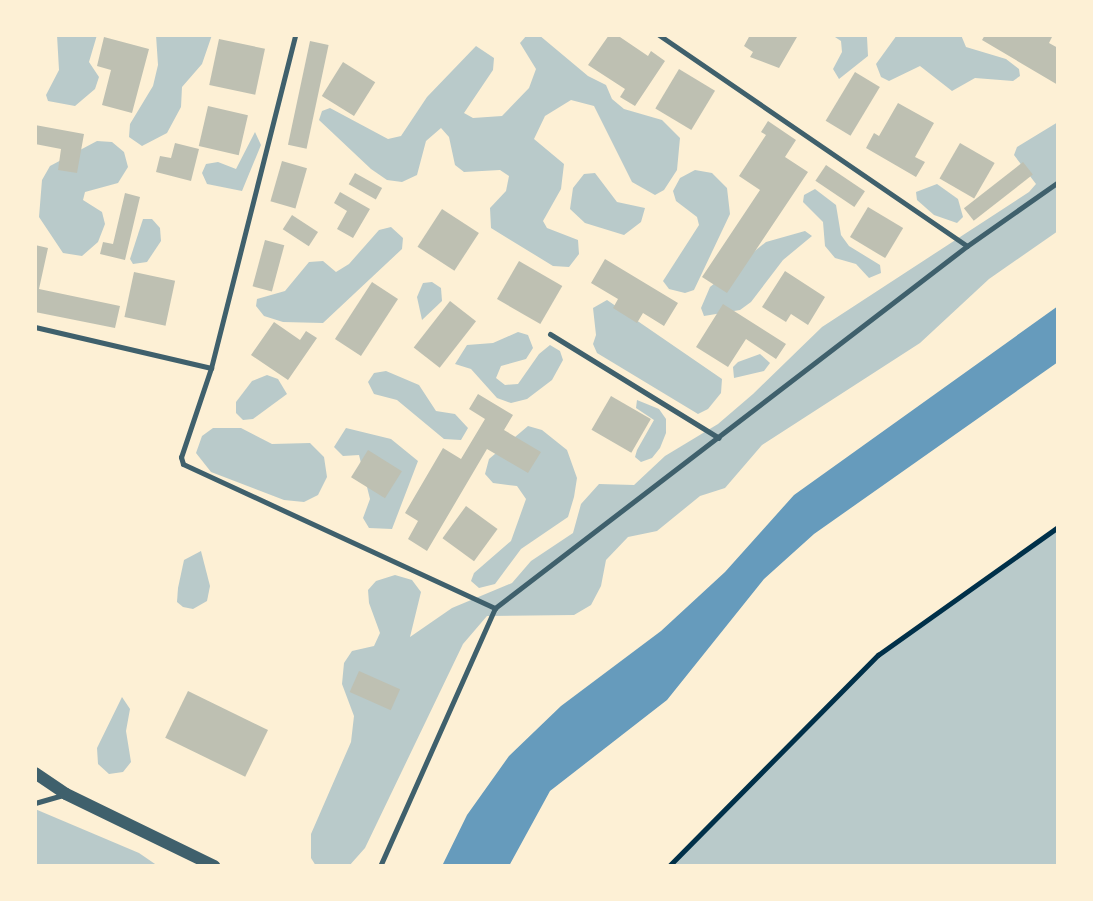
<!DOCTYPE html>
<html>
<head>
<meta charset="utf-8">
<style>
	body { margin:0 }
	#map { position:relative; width:1093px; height:901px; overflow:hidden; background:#fdf0d5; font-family:"DejaVu Sans",sans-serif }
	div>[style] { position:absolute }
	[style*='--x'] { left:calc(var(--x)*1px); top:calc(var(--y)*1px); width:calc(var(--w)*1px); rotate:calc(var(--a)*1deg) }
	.green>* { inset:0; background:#b9caca }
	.water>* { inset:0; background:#669bbc }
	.building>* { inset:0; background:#bec0b2; transform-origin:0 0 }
	.path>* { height:4.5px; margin:-2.25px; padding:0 2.25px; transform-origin:2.25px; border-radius:2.25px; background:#003049 }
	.service>* { height:5px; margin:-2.5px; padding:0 2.5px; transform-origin:2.5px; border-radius:2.5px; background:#3f606c }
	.tertiary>* { height:12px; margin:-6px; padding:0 6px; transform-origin:6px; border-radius:6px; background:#3f606c }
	span { translate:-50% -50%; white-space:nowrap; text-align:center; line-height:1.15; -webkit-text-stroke:7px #fdf0d5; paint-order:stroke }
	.frame { position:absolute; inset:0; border:37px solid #fdf0d5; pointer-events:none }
</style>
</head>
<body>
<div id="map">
	<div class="green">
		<i style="clip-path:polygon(57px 35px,97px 35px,89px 62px,99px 77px,95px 89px,75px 106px,48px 101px,46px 95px,59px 70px)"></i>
		<i style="clip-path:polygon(156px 35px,212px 35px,202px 64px,182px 87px,181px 107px,167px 133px,142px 146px,129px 137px,130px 124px,153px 86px,158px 65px)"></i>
		<i style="clip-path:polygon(527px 35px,539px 35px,588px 76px,606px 85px,612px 99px,624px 109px,662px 120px,680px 138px,677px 170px,664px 190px,655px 195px,632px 182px,594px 106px,571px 100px,545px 116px,534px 139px,564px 164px,561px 189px,543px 221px,547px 228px,578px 240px,579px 254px,569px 267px,553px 266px,491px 228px,490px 208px,506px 191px,509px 176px,500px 170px,464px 172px,455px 165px,449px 137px,441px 128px,426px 141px,417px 175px,402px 182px,387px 180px,371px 169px,319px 120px,322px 111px,330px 108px,388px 139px,401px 136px,427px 97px,476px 46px,494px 58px,493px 70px,464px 113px,473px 118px,502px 116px,529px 88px,536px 69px,520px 43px)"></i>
		<i style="clip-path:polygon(832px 35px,867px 37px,868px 56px,839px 79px,833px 69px,842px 52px,841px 41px)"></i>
		<i style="clip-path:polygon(897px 35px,961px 35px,966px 47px,1006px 59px,1019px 69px,1020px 76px,1013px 81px,975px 78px,952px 91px,920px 66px,889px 81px,881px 77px,876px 64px)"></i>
		<i style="clip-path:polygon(1058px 122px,1058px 231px,989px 279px,920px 343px,762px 445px,725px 488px,700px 496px,657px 531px,628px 537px,606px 560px,601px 586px,591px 605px,574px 615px,487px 616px,463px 644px,365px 848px,349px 866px,316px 866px,311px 858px,311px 834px,351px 742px,354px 716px,342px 684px,344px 663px,352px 651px,374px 646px,380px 633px,369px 603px,368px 590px,376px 581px,395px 575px,412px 580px,421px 592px,410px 637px,452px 608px,512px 583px,531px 561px,573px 533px,581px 504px,599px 484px,634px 485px,665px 456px,718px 424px,753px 394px,822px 327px,1029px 192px,1036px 184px,1014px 155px,1017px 147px)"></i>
		<i style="clip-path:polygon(255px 132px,261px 145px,242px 191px,207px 184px,202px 173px,206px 164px,218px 162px,236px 169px)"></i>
		<i style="clip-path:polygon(97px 141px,112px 142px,124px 152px,128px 167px,118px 183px,85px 192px,83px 200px,102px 212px,105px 224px,98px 242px,82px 256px,63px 253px,39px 217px,42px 180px,50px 166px)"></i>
		<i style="clip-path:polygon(695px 170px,712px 173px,727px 188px,730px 214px,694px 290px,685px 293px,669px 289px,663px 281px,699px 225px,697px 217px,676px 201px,673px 191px,680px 178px)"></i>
		<i style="clip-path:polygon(595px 173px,617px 202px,645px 208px,641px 222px,624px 235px,585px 223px,570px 209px,573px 188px,584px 174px)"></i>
		<i style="clip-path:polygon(937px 184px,958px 199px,963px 217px,957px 223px,934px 215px,917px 200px,916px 192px)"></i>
		<i style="clip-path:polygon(815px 189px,836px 205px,841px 235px,849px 246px,880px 265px,881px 273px,869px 278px,856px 264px,835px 258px,825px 246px,823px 222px,803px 202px,804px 195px)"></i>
		<i style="clip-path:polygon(143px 219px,152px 219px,160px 228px,161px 241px,147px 262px,133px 264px,130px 259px)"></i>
		<i style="clip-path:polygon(391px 227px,403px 238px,402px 249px,323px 323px,283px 322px,264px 316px,256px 306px,257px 299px,285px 291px,309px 262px,323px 261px,336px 272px,349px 264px,379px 230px)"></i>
		<i style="clip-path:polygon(805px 231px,812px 236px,783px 260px,751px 302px,740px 310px,704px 316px,701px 308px,710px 287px,766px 242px)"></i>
		<i style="clip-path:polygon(432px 282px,441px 288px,442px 301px,422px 320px,417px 297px,423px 283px)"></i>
		<i style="clip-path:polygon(607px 300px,722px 379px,721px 393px,708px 409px,698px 414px,597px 353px,593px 344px,596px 335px,593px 308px)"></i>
		<i style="clip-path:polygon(518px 332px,528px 335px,533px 348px,526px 359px,501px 366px,496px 378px,505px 385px,518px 384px,539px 354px,550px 345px,560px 351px,563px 360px,552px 380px,527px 399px,511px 403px,497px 398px,471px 369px,455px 364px,467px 345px,493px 343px)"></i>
		<i style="clip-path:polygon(760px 354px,770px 363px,764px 371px,734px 378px,733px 367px,738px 362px)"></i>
		<i style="clip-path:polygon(386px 371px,419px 385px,436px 411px,455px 414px,468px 428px,461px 440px,444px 439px,397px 400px,374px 394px,368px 382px,374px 373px)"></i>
		<i style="clip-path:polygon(267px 375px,278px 379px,287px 394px,253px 419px,243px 420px,236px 413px,236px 402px,252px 381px)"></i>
		<i style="clip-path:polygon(637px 400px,659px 409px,666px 419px,666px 433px,660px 448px,652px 458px,641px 462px,635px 457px,637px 450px,654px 420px,636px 408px)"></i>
		<i style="clip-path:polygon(528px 426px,542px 430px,567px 450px,577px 478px,574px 497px,568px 517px,521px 549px,495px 584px,479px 588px,471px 581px,474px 573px,511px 541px,526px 499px,517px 486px,493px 483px,485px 474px,489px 459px)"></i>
		<i style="clip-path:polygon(213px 428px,241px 428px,272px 444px,310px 443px,324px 457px,327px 477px,318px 495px,304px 502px,284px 500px,211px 472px,196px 453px,202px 436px)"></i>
		<i style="clip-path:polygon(346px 428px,391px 439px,418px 461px,392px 529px,369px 528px,363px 518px,370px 499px,359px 455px,343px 456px,334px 447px)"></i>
		<i style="clip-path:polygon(1058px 527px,1058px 866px,669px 866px,878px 655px)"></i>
		<i style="clip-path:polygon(201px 551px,210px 586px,207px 601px,193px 609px,183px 607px,177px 602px,178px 588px,184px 560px)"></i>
		<i style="clip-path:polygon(122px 697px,130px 709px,126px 731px,131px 762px,123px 772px,109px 774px,98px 764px,97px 748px)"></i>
		<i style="clip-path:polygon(35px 809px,139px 853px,158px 866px,35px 866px)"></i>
	</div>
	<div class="water">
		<i style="clip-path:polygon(1058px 306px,1058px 362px,814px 534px,764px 579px,667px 700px,550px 791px,509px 866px,442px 866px,467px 815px,509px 756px,561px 706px,661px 631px,725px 572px,794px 495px)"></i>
	</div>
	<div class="building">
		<i style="clip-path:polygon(609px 35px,617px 35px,648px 56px,651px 51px,665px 61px,635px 106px,620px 97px,625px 89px,588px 65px)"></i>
		<i style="clip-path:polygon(750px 35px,793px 35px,797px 37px,779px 68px,750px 57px,753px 52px,744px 46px)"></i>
		<i style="clip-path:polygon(985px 35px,1053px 35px,1049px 43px,1058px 48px,1058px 85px,982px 40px)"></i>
		<i style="clip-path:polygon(104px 37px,149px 49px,132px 113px,102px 105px,111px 70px,97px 66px)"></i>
		<i style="left:219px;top:39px;width:47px;height:47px;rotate:12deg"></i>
		<i style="left:310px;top:41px;width:19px;height:106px;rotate:12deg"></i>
		<i style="left:343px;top:62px;width:38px;height:40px;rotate:32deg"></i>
		<i style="left:679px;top:69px;width:42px;height:46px;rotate:31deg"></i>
		<i style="left:855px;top:72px;width:29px;height:57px;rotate:31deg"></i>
		<i style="clip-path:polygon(898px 103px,934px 123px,915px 157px,925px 162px,916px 177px,866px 148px,874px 133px,879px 136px)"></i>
		<i style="left:208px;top:106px;width:41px;height:41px;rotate:13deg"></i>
		<i style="clip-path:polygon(768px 121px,796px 140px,785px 157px,808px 172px,727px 293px,702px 277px,760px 190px,739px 176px,766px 135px,761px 132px)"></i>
		<i style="clip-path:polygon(35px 125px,84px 134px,77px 173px,58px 170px,61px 149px,35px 144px)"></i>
		<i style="clip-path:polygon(175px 143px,199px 149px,191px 181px,156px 172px,160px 156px,171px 158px)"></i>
		<i style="left:960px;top:143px;width:40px;height:41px;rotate:30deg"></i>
		<i style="left:282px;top:161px;width:26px;height:42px;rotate:16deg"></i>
		<i style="left:1023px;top:162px;width:16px;height:75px;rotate:52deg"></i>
		<i style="left:826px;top:165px;width:47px;height:19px;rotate:34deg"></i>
		<i style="left:355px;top:173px;width:31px;height:13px;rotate:29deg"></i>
		<i style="clip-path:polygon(340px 192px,370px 209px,353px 238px,337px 229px,347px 211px,334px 203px)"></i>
		<i style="clip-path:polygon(125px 193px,140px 197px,125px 260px,100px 254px,103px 242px,113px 244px)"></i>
		<i style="left:868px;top:207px;width:41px;height:35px;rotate:31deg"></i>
		<i style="left:442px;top:209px;width:44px;height:45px;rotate:33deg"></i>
		<i style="left:292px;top:215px;width:31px;height:17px;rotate:33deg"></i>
		<i style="left:265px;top:240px;width:20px;height:48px;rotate:15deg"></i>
		<i style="clip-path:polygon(35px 245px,48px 248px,39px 289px,120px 306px,115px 328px,35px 312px)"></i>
		<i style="clip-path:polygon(605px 259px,678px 303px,664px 326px,643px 313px,637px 323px,613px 308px,618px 299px,591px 283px)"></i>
		<i style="left:519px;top:261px;width:50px;height:44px;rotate:30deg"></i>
		<i style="clip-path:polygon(785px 271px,825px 297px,808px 325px,791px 314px,786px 322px,762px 307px)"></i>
		<i style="left:134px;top:272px;width:42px;height:46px;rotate:12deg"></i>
		<i style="left:372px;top:282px;width:31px;height:68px;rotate:33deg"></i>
		<i style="left:450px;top:301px;width:33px;height:59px;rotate:38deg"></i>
		<i style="clip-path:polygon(723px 304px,786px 344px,776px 359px,746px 339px,728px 367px,696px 347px)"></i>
		<i style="clip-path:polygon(274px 322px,300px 340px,306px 331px,317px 338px,288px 380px,251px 355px)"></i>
		<i style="clip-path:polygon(478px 394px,513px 415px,504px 430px,541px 452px,528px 473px,487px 449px,427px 551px,408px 539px,418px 521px,405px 513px,443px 448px,461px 459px,485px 419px,469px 409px)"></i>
		<i style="left:611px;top:396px;width:46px;height:39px;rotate:30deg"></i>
		<i style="left:368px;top:450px;width:40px;height:32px;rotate:32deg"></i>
		<i style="left:466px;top:506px;width:39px;height:40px;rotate:36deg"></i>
		<i style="left:359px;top:671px;width:45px;height:23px;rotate:24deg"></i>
		<i style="left:188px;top:691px;width:89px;height:52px;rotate:26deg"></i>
	</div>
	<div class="path">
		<i style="--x:669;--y:866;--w:297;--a:-45.3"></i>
		<i style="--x:878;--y:655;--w:221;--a:-35.4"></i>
	</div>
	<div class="service">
		<i style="--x:659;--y:35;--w:373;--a:34.4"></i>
		<i style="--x:967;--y:246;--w:111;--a:-35.1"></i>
		<i style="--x:35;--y:327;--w:181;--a:13.1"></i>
		<i style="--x:211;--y:368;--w:343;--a:-75.8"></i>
		<i style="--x:550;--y:334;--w:198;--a:31.6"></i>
		<i style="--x:211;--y:368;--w:94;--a:108.6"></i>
		<i style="--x:181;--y:457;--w:7;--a:74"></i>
		<i style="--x:183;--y:464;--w:344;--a:24.8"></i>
		<i style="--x:495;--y:608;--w:282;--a:114"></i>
		<i style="--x:495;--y:608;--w:595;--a:-37.49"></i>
		<i style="--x:35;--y:803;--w:29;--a:-16"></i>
	</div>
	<div class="tertiary">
		<i style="--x:35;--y:773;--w:37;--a:34"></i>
		<i style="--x:66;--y:794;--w:165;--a:25.9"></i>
	</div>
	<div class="frame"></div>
</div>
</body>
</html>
